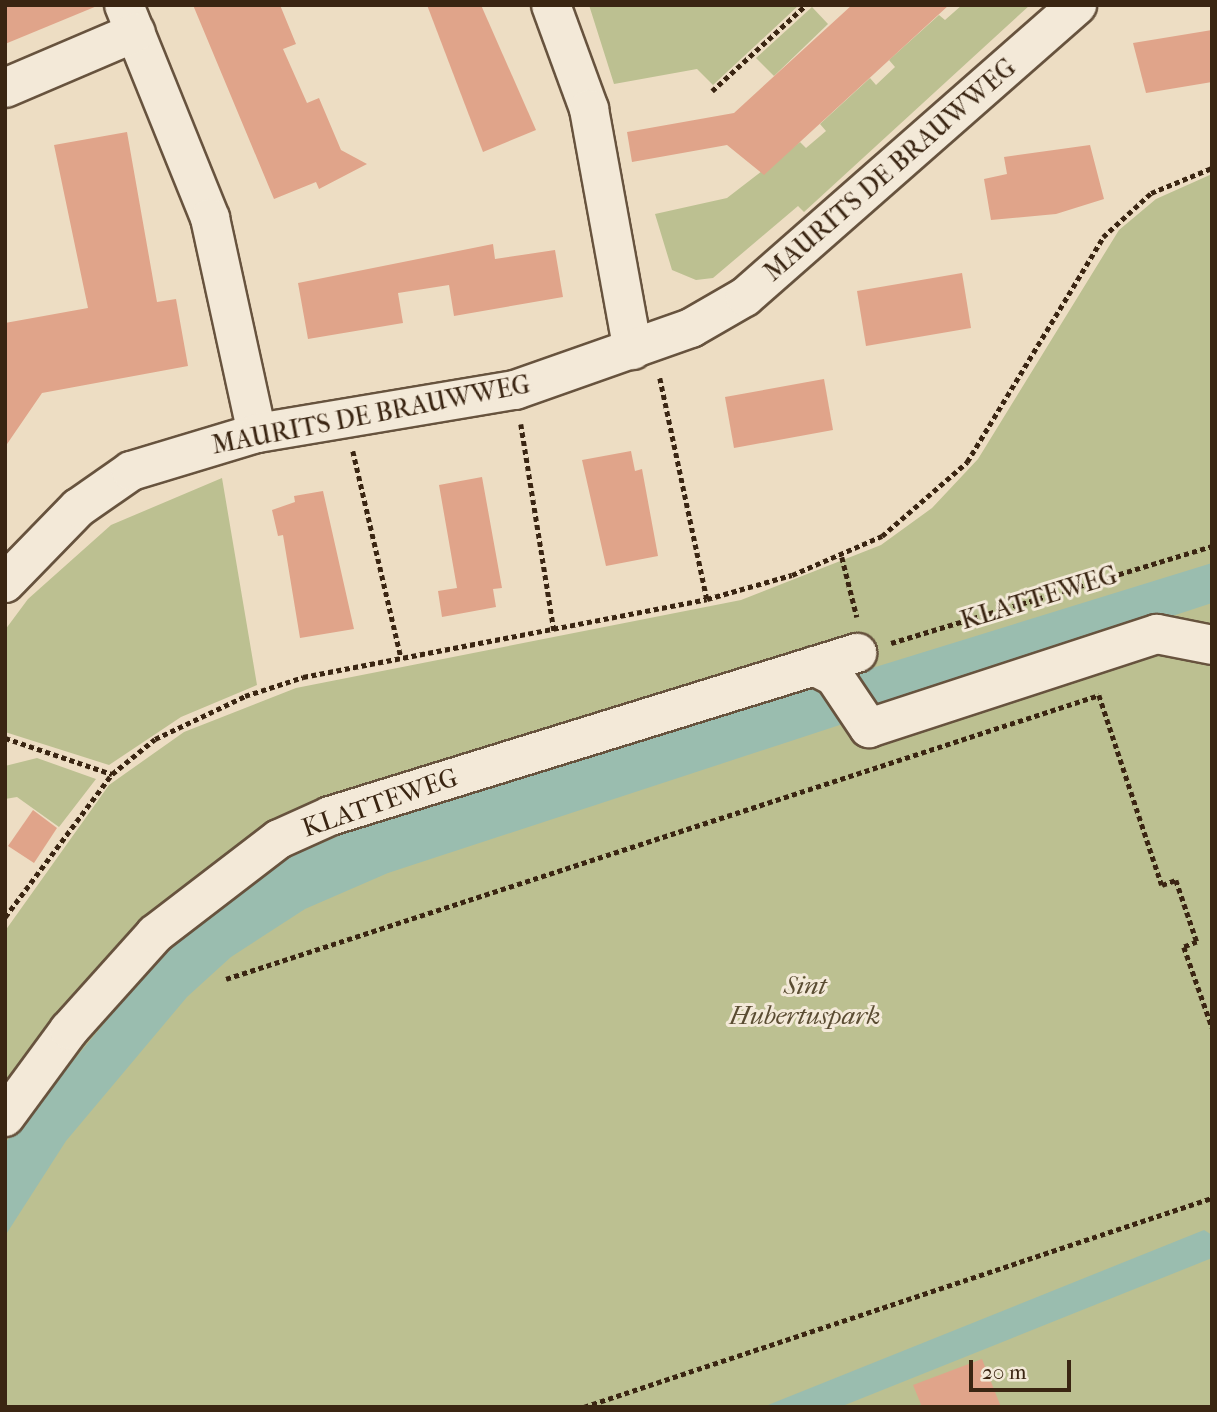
<!DOCTYPE html>
<style>
body{margin:0}
#map{position:relative;width:1217px;height:1412px;overflow:hidden;background:#edddc3;font-family:"IM FELL French Canon",serif}
div>[style]{position:absolute}
.green>*{inset:0;background:#bcc091}
.water>*{inset:0;background:#9abdaf}
.building>*{inset:0;background:#e0a48a}
.path>*{height:4.5px;margin-top:-2.25px;transform-origin:0;background:repeating-linear-gradient(90deg,#3a2512 0 5px,transparent 0 8.5px)}
.roads{filter:drop-shadow(2px 0 #67533e) drop-shadow(-2px 0 #67533e) drop-shadow(0 2px #67533e) drop-shadow(0 -2px #67533e)}
.minor>*{height:38px;margin:-19px;padding:0 19px;transform-origin:19px;border-radius:19px;background:#f3e9d8}
span{translate:-50% -50%;white-space:nowrap;text-align:center;line-height:1.15;-webkit-text-stroke:6px #f3e9d8;paint-order:stroke}
.street-label{font-size:26px;color:#3a2512}
.park-label{font-size:26px;color:#5a4c32;font-style:italic}
.frame{position:absolute;inset:0;border:7px solid #3a2512;pointer-events:none}
.scale{position:absolute;left:969px;top:1360px;width:102px;height:32px;box-sizing:border-box;border:4px solid #3a2512;border-top:0;padding-left:9px;font-size:21px;line-height:24px;white-space:nowrap;color:#3a2512;-webkit-text-stroke:5px #f3e9d8;paint-order:stroke}
</style>
<div id="map">
<div class="green">
<div style="clip-path:polygon(589px 5px,799px 5px,713px 85px,697px 69px,614px 84px)"></div>
<div style="clip-path:polygon(962px 5px,1030px 5px,804px 212px,798px 206px,713px 278px,696px 280px,672px 270px,655px 214px,727px 198px,800px 142px,806px 148px,826px 131px,820px 124px,870px 78px,876px 85px,895px 67px,889px 60px,939px 15px,945px 20px)"></div>
<div style="clip-path:polygon(812px 7px,828px 24px,774px 76px,756px 58px)"></div>
<div style="clip-path:polygon(1212px 174px,1212px 1407px,5px 1407px,5px 931px,109px 785px,184px 732px,296px 688px,741px 600px,881px 545px,932px 508px,978px 459px,1119px 230px,1156px 199px)"></div>
<div style="clip-path:polygon(222px 478px,257px 685px,181px 717px,109px 765px,5px 732px,5px 630px,28px 599px,111px 525px)"></div>
<div style="clip-path:polygon(37px 758px,96px 779px,59px 827px,17px 797px,5px 799px,5px 766px)"></div>
</div>
<div class="water">
<div style="clip-path:polygon(1212px 563px,1212px 603px,388px 873px,305px 909px,231px 957px,187px 997px,66px 1141px,5px 1236px,5px 1143px,169px 945px,281px 861px,358px 827px)"></div>
<div style="clip-path:polygon(1204px 1230px,1212px 1235px,1212px 1258px,995px 1345px,840px 1407px,763px 1407px)"></div>
</div>
<div class="building">
<div style="clip-path:polygon(5px 5px,97px 5px,97px 6px,5px 44px)"></div>
<div style="clip-path:polygon(193px 5px,280px 5px,296px 44px,283px 49px,307px 103px,319px 98px,341px 150px,367px 164px,319px 189px,316px 182px,274px 199px)"></div>
<div style="clip-path:polygon(427px 5px,481px 5px,536px 130px,483px 152px)"></div>
<div style="clip-path:polygon(852px 5px,949px 5px,764px 175px,727px 145px,632px 162px,627px 132px,734px 113px)"></div>
<div style="clip-path:polygon(1212px 30px,1212px 82px,1146px 93px,1133px 43px)"></div>
<div style="clip-path:polygon(127px 132px,157px 302px,176px 299px,188px 366px,42px 393px,5px 447px,5px 323px,88px 308px,54px 145px)"></div>
<div style="clip-path:polygon(1090px 145px,1104px 199px,1056px 214px,991px 220px,984px 179px,1007px 174px,1004px 157px)"></div>
<div style="clip-path:polygon(493px 244px,495px 259px,555px 250px,563px 297px,454px 316px,449px 285px,398px 293px,403px 323px,308px 339px,298px 283px)"></div>
<div style="clip-path:polygon(962px 273px,971px 328px,866px 346px,857px 291px)"></div>
<div style="clip-path:polygon(824px 379px,833px 430px,734px 448px,725px 397px)"></div>
<div style="clip-path:polygon(631px 451px,635px 471px,642px 469px,658px 556px,606px 566px,582px 460px)"></div>
<div style="clip-path:polygon(482px 477px,502px 588px,493px 589px,496px 607px,442px 617px,438px 591px,457px 588px,439px 485px)"></div>
<div style="clip-path:polygon(323px 491px,354px 629px,300px 638px,283px 535px,278px 536px,272px 510px,295px 502px,294px 496px)"></div>
<div style="clip-path:polygon(33px 810px,57px 828px,34px 863px,8px 846px)"></div>
<div style="clip-path:polygon(982px 1359px,1001px 1407px,922px 1407px,913px 1385px)"></div>
</div>
<div class="path">
<div style="left:712px;top:91px;width:127px;rotate:-42.5deg"></div>
<div style="left:660px;top:378px;width:226px;rotate:78deg"></div>
<div style="left:521px;top:424px;width:210px;rotate:80.9deg"></div>
<div style="left:353px;top:451px;width:212px;rotate:76.9deg"></div>
<div style="left:842px;top:557px;width:62px;rotate:76deg"></div>
<div style="left:891px;top:643px;width:335px;rotate:-16.8deg"></div>
<div style="left:5px;top:738px;width:113px;rotate:18.6deg"></div>
<div style="left:5px;top:917px;width:179px;rotate:-53.2deg"></div>
<div style="left:112px;top:774px;width:55px;rotate:-39.1deg"></div>
<div style="left:155px;top:739px;width:100px;rotate:-25.5deg"></div>
<div style="left:245px;top:696px;width:61px;rotate:-18.1deg"></div>
<div style="left:303px;top:677px;width:411px;rotate:-10.9deg"></div>
<div style="left:707px;top:599px;width:88px;rotate:-15.8deg"></div>
<div style="left:792px;top:575px;width:98px;rotate:-23.4deg"></div>
<div style="left:882px;top:536px;width:113px;rotate:-41deg"></div>
<div style="left:967px;top:462px;width:263px;rotate:-58.8deg"></div>
<div style="left:1103px;top:237px;width:65px;rotate:-42.5deg"></div>
<div style="left:1151px;top:193px;width:66px;rotate:-22.3deg"></div>
<div style="left:226px;top:979px;width:918px;rotate:-18.02deg"></div>
<div style="left:1099px;top:695px;width:200px;rotate:71.7deg"></div>
<div style="left:1162px;top:885px;width:15px;rotate:-20deg"></div>
<div style="left:1176px;top:880px;width:65px;rotate:71.3deg"></div>
<div style="left:1197px;top:942px;width:14px;rotate:159deg"></div>
<div style="left:1184px;top:947px;width:85px;rotate:70.7deg"></div>
<div style="left:584px;top:1407px;width:662px;rotate:-18.41deg"></div>
</div>
<div class="roads">
<div class="minor">
<div style="left:124px;top:5px;width:230px;rotate:68deg"></div>
<div style="left:210px;top:218px;width:220px;rotate:77.7deg"></div>
<div style="left:551px;top:5px;width:111px;rotate:69.9deg"></div>
<div style="left:589px;top:109px;width:245px;rotate:79.7deg"></div>
<div style="left:5px;top:88px;width:142px;rotate:-23.1deg"></div>
<div style="left:5px;top:583px;width:105px;rotate:-45.8deg"></div>
<div style="left:78px;top:508px;width:65px;rotate:-34.9deg"></div>
<div style="left:131px;top:471px;width:132px;rotate:-16.8deg"></div>
<div style="left:257px;top:433px;width:262px;rotate:-9.5deg"></div>
<div style="left:515px;top:390px;width:187px;rotate:-19.4deg"></div>
<div style="left:691px;top:328px;width:62px;rotate:-29.9deg"></div>
<div style="left:745px;top:297px;width:442px;rotate:-41.3deg"></div>
<div style="left:814px;top:666px;width:22px;rotate:27deg"></div>
<div style="left:834px;top:676px;width:63px;rotate:56.1deg"></div>
<div style="left:869px;top:728px;width:303px;rotate:-18.1deg"></div>
<div style="left:1157px;top:634px;width:56px;rotate:11.3deg"></div>
<div style="left:5px;top:1117px;width:108px;rotate:-53.7deg"></div>
<div style="left:69px;top:1030px;width:129px;rotate:-48.1deg"></div>
<div style="left:155px;top:934px;width:156px;rotate:-37.5deg"></div>
<div style="left:279px;top:839px;width:56px;rotate:-24.3deg"></div>
<div style="left:330px;top:816px;width:552px;rotate:-17.19deg"></div>
</div>
</div>
<div class="street-label">
<span style="left:890px;top:170px;rotate:-41deg">MAURITS DE BRAUWWEG</span>
<span style="left:371px;top:415px;rotate:-11deg">MAURITS DE BRAUWWEG</span>
<span style="left:1039px;top:598px;rotate:-17deg">KLATTEWEG</span>
<span style="left:380px;top:803px;rotate:-19deg">KLATTEWEG</span>
</div>
<div class="park-label">
<span style="left:805px;top:1001px">Sint<br>Hubertuspark</span>
</div>
<div class="frame"></div>
<div class="scale">20 m</div>
</div>
